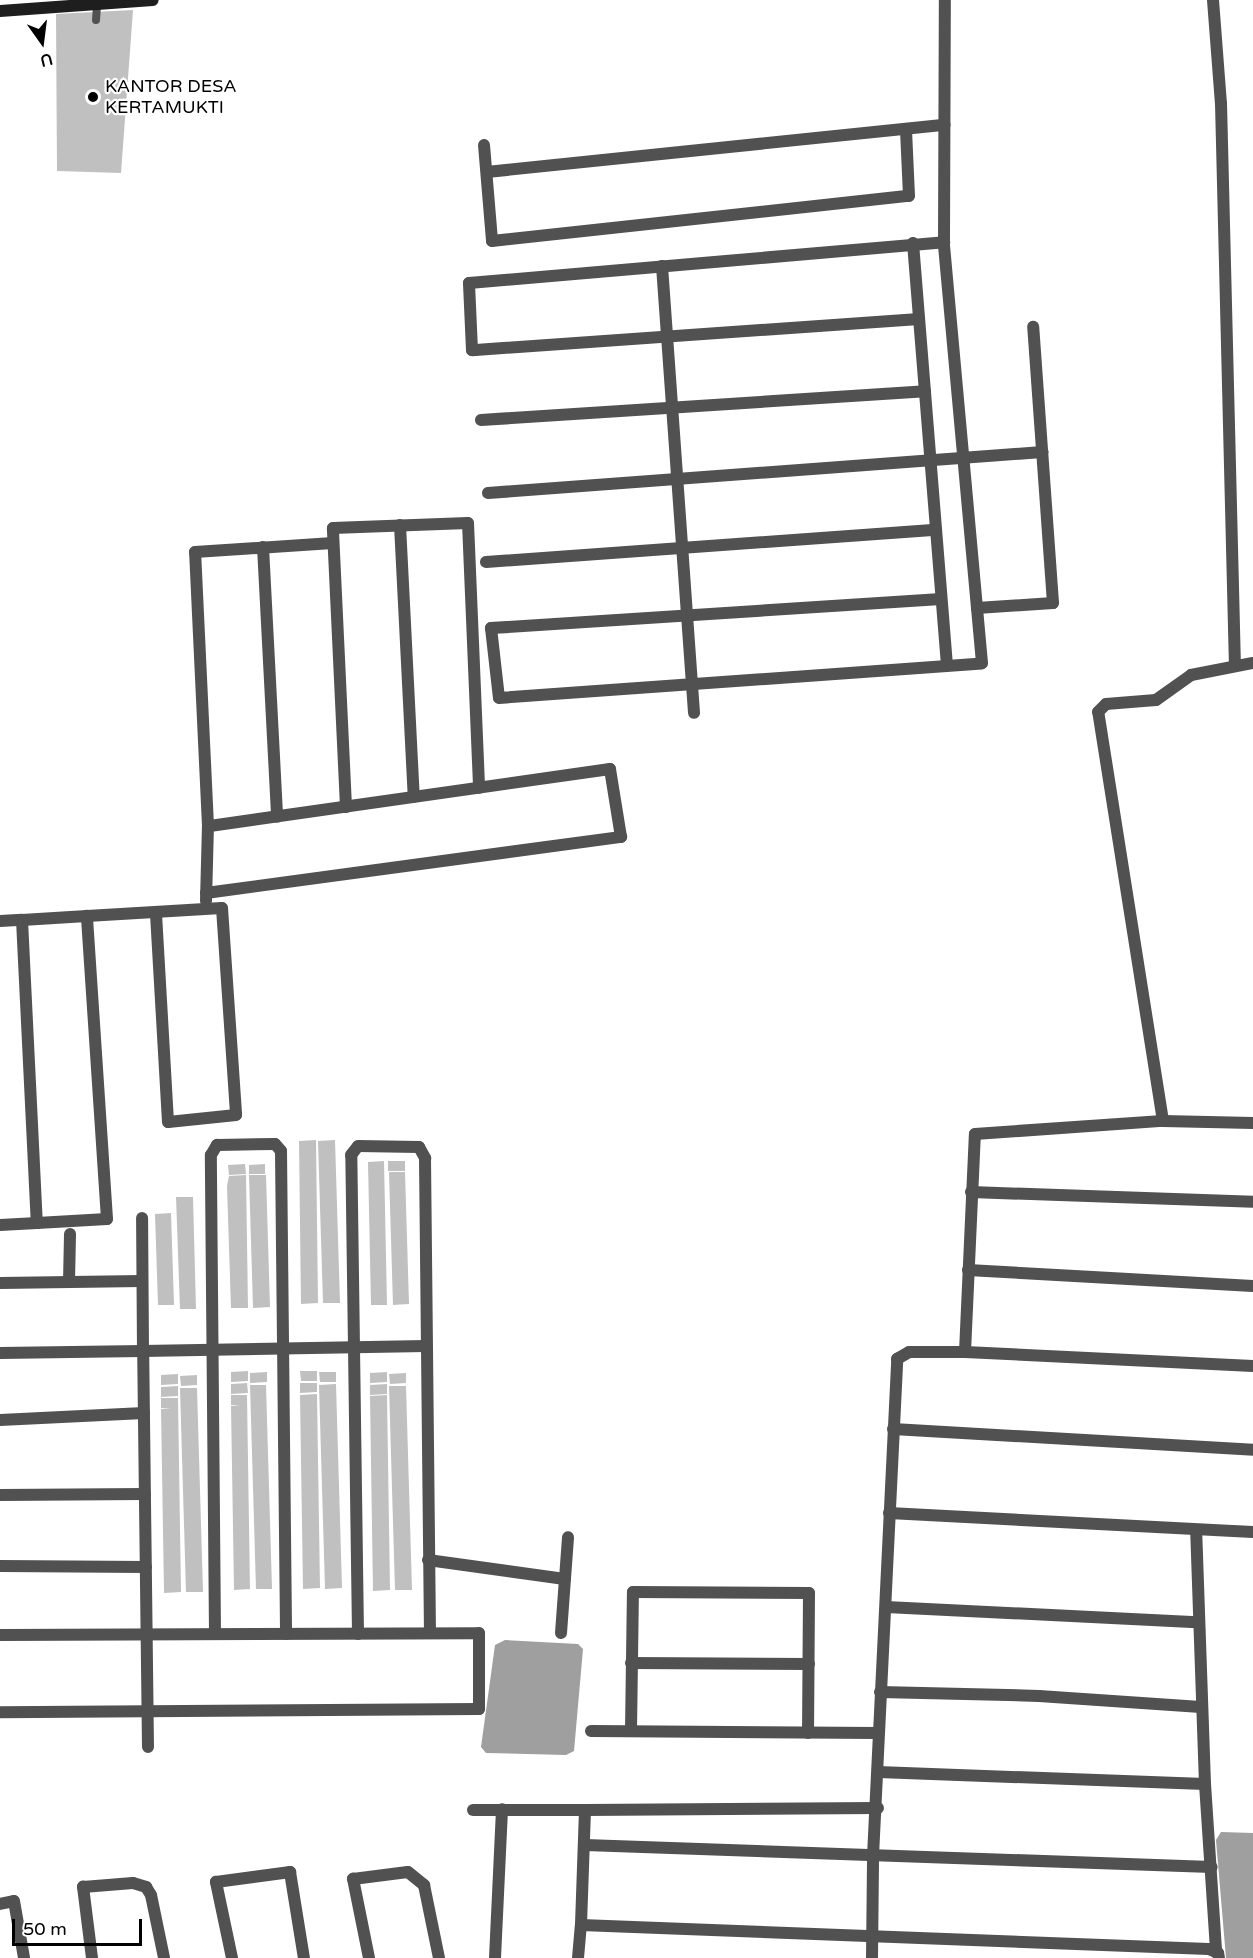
<!DOCTYPE html>
<style>
body{margin:0}
#map{position:relative;width:1253px;height:1958px;overflow:hidden;background:#fff;font-family:"Varela Round",sans-serif}
div>[style]{position:absolute}
.water>*{inset:0;background:#9f9f9f}
.building>*{inset:0;background:#c0c0c0}
.service>*{height:8px;margin:-4px;padding:0 4px;transform-origin:4px;border-radius:4px;background:#515151}
.minor>*{height:12px;margin:-6px;padding:0 6px;transform-origin:6px;border-radius:6px;background:#515151}
.secondary>*{height:12px;margin:-6px;padding:0 6px;transform-origin:6px;border-radius:6px;background:#1e1e1e}
.dots>*{width:16px;height:16px;translate:-50% -50%;box-sizing:border-box;border:3px solid #fff;border-radius:50%}
span{translate:-50% -50%;white-space:nowrap;text-align:center;line-height:1.15;-webkit-text-stroke:4.5px #fff;paint-order:stroke}
.poi-label{font-size:18px;color:#000}
.left{translate:0 -50%;text-align:left}
.north{position:absolute;left:12px;top:12px;width:60px;height:60px;-webkit-text-stroke:4px #fff;paint-order:stroke;rotate:166deg;font-size:16px;font-weight:700;line-height:24px;text-align:center;color:#000}
.north::after{content:'';display:block;margin:auto;width:21px;height:27px;background:#000;clip-path:polygon(50% 0,100% 100%,50% 72%,0 100%)}
.scale{position:absolute;left:12px;top:1919px;width:130px;height:27px;box-sizing:border-box;border:3px solid #000;border-top:0;padding-left:8px;font-size:18px;line-height:21px;white-space:nowrap;color:#000;-webkit-text-stroke:4px #fff;paint-order:stroke}
</style>
<div id="map">
<div class="water">
<div style="clip-path:polygon(505px 1640px,578px 1644px,583px 1649px,574px 1751px,566px 1755px,486px 1753px,481px 1747px,495px 1645px)"></div>
<div style="clip-path:polygon(1221px 1832px,1253px 1833px,1253px 1958px,1226px 1958px,1216px 1840px)"></div>
</div>
<div class="building">
<div style="clip-path:polygon(133px 10px,121px 173px,57px 171px,56px 14px)"></div>
<div style="clip-path:polygon(316px 1140px,318px 1303px,301px 1304px,299px 1141px)"></div>
<div style="clip-path:polygon(335px 1140px,340px 1303px,323px 1303px,318px 1141px)"></div>
<div style="clip-path:polygon(384px 1161px,387px 1305px,371px 1305px,368px 1162px)"></div>
<div style="clip-path:polygon(388px 1161px,405px 1161px,405px 1171px,388px 1171px)"></div>
<div style="clip-path:polygon(245px 1164px,246px 1174px,229px 1175px,228px 1165px)"></div>
<div style="clip-path:polygon(265px 1164px,265px 1174px,249px 1174px,249px 1165px)"></div>
<div style="clip-path:polygon(389px 1172px,405px 1172px,409px 1304px,393px 1305px)"></div>
<div style="clip-path:polygon(246px 1175px,248px 1308px,231px 1308px,227px 1186px,229px 1176px)"></div>
<div style="clip-path:polygon(249px 1175px,266px 1175px,270px 1307px,253px 1308px)"></div>
<div style="clip-path:polygon(176px 1197px,193px 1197px,196px 1309px,180px 1309px)"></div>
<div style="clip-path:polygon(171px 1213px,174px 1305px,158px 1305px,155px 1214px)"></div>
<div style="clip-path:polygon(248px 1371px,248px 1381px,231px 1382px,231px 1372px)"></div>
<div style="clip-path:polygon(300px 1371px,317px 1371px,317px 1381px,301px 1381px)"></div>
<div style="clip-path:polygon(267px 1372px,267px 1382px,250px 1383px,250px 1373px)"></div>
<div style="clip-path:polygon(319px 1372px,336px 1372px,336px 1382px,320px 1382px)"></div>
<div style="clip-path:polygon(387px 1372px,387px 1382px,370px 1383px,370px 1373px)"></div>
<div style="clip-path:polygon(406px 1373px,406px 1383px,390px 1384px,389px 1374px)"></div>
<div style="clip-path:polygon(178px 1374px,178px 1384px,161px 1385px,161px 1375px)"></div>
<div style="clip-path:polygon(197px 1375px,197px 1385px,181px 1386px,180px 1376px)"></div>
<div style="clip-path:polygon(247px 1383px,248px 1393px,231px 1394px,231px 1384px)"></div>
<div style="clip-path:polygon(300px 1383px,317px 1383px,317px 1392px,300px 1393px)"></div>
<div style="clip-path:polygon(336px 1384px,342px 1588px,325px 1589px,319px 1385px)"></div>
<div style="clip-path:polygon(387px 1384px,387px 1394px,370px 1395px,370px 1385px)"></div>
<div style="clip-path:polygon(250px 1385px,266px 1385px,272px 1589px,256px 1589px)"></div>
<div style="clip-path:polygon(178px 1386px,178px 1396px,161px 1397px,161px 1387px)"></div>
<div style="clip-path:polygon(389px 1386px,406px 1386px,412px 1590px,395px 1590px)"></div>
<div style="clip-path:polygon(180px 1388px,197px 1388px,203px 1592px,186px 1592px)"></div>
<div style="clip-path:polygon(317px 1394px,320px 1588px,303px 1589px,300px 1395px)"></div>
<div style="clip-path:polygon(231px 1395px,247px 1395px,250px 1589px,234px 1590px,231px 1406px,240px 1406px,231px 1405px)"></div>
<div style="clip-path:polygon(387px 1395px,390px 1590px,373px 1591px,370px 1396px)"></div>
<div style="clip-path:polygon(161px 1398px,178px 1398px,181px 1592px,164px 1593px,161px 1409px,171px 1409px,161px 1408px)"></div>
</div>
<div class="service">
<div style="left:96px;top:20px;width:15px;rotate:-86deg"></div>
</div>
<div class="minor">
<div style="left:1213px;top:0;width:103px;rotate:85.6deg"></div>
<div style="left:1221px;top:103px;width:563px;rotate:88.58deg"></div>
<div style="left:484px;top:145px;width:96px;rotate:85.2deg"></div>
<div style="left:492px;top:241px;width:419px;rotate:-6.2deg"></div>
<div style="left:909px;top:196px;width:67px;rotate:-92.6deg"></div>
<div style="left:487px;top:172px;width:460px;rotate:-5.9deg"></div>
<div style="left:913px;top:243px;width:424px;rotate:85.4deg"></div>
<div style="left:662px;top:266px;width:448px;rotate:85.9deg"></div>
<div style="left:919px;top:319px;width:448px;rotate:176deg"></div>
<div style="left:472px;top:350px;width:67px;rotate:-92.6deg"></div>
<div style="left:469px;top:283px;width:477px;rotate:-4.9deg"></div>
<div style="left:481px;top:420px;width:445px;rotate:-3.7deg"></div>
<div style="left:488px;top:493px;width:556px;rotate:-4.23deg"></div>
<div style="left:400px;top:525px;width:272px;rotate:87.1deg"></div>
<div style="left:263px;top:547px;width:270px;rotate:87deg"></div>
<div style="left:486px;top:562px;width:451px;rotate:-4.1deg"></div>
<div style="left:941px;top:599px;width:451px;rotate:176.3deg"></div>
<div style="left:491px;top:628px;width:70px;rotate:83.5deg"></div>
<div style="left:499px;top:698px;width:484px;rotate:-4.1deg"></div>
<div style="left:982px;top:663px;width:423px;rotate:-95.2deg"></div>
<div style="left:944px;top:242px;width:242px;rotate:-89.8deg"></div>
<div style="left:977px;top:608px;width:76px;rotate:-3.8deg"></div>
<div style="left:1053px;top:603px;width:277px;rotate:-94.1deg"></div>
<div style="left:346px;top:807px;width:279px;rotate:-92.7deg"></div>
<div style="left:333px;top:528px;width:135px;rotate:-2.1deg"></div>
<div style="left:468px;top:523px;width:265px;rotate:87.6deg"></div>
<div style="left:206px;top:893px;width:419px;rotate:-7.7deg"></div>
<div style="left:621px;top:837px;width:69px;rotate:-99.2deg"></div>
<div style="left:610px;top:769px;width:406px;rotate:171.9deg"></div>
<div style="left:206px;top:901px;width:75px;rotate:-88.5deg"></div>
<div style="left:208px;top:826px;width:274px;rotate:-92.7deg"></div>
<div style="left:195px;top:552px;width:138px;rotate:-3.7deg"></div>
<div style="left:22px;top:920px;width:65px;rotate:-3.5deg"></div>
<div style="left:87px;top:916px;width:135px;rotate:-3.4deg"></div>
<div style="left:222px;top:908px;width:207px;rotate:86.1deg"></div>
<div style="left:236px;top:1115px;width:68px;rotate:174.1deg"></div>
<div style="left:168px;top:1122px;width:210px;rotate:-93.3deg"></div>
<div style="left:0;top:921px;width:22px;rotate:-3deg"></div>
<div style="left:22px;top:920px;width:303px;rotate:87.2deg"></div>
<div style="left:37px;top:1223px;width:37px;rotate:177deg"></div>
<div style="left:1163px;top:1121px;width:414px;rotate:-99deg"></div>
<div style="left:1098px;top:712px;width:11px;rotate:-45deg"></div>
<div style="left:1106px;top:704px;width:50px;rotate:-4.6deg"></div>
<div style="left:1156px;top:700px;width:43px;rotate:-35.5deg"></div>
<div style="left:1191px;top:675px;width:63px;rotate:-11deg"></div>
<div style="left:971px;top:1192px;width:282px;rotate:2deg"></div>
<div style="left:37px;top:1223px;width:70px;rotate:-3.3deg"></div>
<div style="left:107px;top:1219px;width:304px;rotate:-93.8deg"></div>
<div style="left:968px;top:1270px;width:285px;rotate:3.2deg"></div>
<div style="left:69px;top:1282px;width:48px;rotate:-88.8deg"></div>
<div style="left:0;top:1283px;width:142px;rotate:-0.8deg"></div>
<div style="left:965px;top:1352px;width:218px;rotate:-87.4deg"></div>
<div style="left:975px;top:1134px;width:188px;rotate:-4deg"></div>
<div style="left:1163px;top:1121px;width:90px;rotate:1.3deg"></div>
<div style="left:0;top:1353px;width:143px;rotate:-0.8deg"></div>
<div style="left:143px;top:1351px;width:133px;rotate:-90.4deg"></div>
<div style="left:0;top:1420px;width:144px;rotate:-2.8deg"></div>
<div style="left:893px;top:1429px;width:361px;rotate:3.3deg"></div>
<div style="left:0;top:1495px;width:145px;rotate:-0.4deg"></div>
<div style="left:889px;top:1513px;width:364px;rotate:3deg"></div>
<div style="left:428px;top:1560px;width:138px;rotate:7.9deg"></div>
<div style="left:0;top:1566px;width:146px;rotate:0.4deg"></div>
<div style="left:886px;top:1607px;width:311px;rotate:2.8deg"></div>
<div style="left:561px;top:1633px;width:96px;rotate:-85.8deg"></div>
<div style="left:215px;top:1634px;width:479px;rotate:-90.5deg"></div>
<div style="left:211px;top:1155px;width:12px;rotate:-59deg"></div>
<div style="left:217px;top:1145px;width:58px;rotate:-1deg"></div>
<div style="left:275px;top:1144px;width:9px;rotate:49deg"></div>
<div style="left:281px;top:1151px;width:483px;rotate:89.4deg"></div>
<div style="left:358px;top:1634px;width:479px;rotate:-90.8deg"></div>
<div style="left:351px;top:1155px;width:11px;rotate:-52deg"></div>
<div style="left:358px;top:1146px;width:61px;rotate:0.9deg"></div>
<div style="left:419px;top:1147px;width:13px;rotate:61deg"></div>
<div style="left:425px;top:1158px;width:475px;rotate:89.4deg"></div>
<div style="left:0;top:1635px;width:479px;rotate:-0.2deg"></div>
<div style="left:479px;top:1633px;width:76px;rotate:90deg"></div>
<div style="left:479px;top:1709px;width:479px;rotate:179.6deg"></div>
<div style="left:631px;top:1663px;width:178px;rotate:0.3deg"></div>
<div style="left:880px;top:1692px;width:159px;rotate:1.4deg"></div>
<div style="left:1039px;top:1696px;width:162px;rotate:3.9deg"></div>
<div style="left:591px;top:1731px;width:287px;rotate:0.4deg"></div>
<div style="left:631px;top:1731px;width:139px;rotate:-89.2deg"></div>
<div style="left:633px;top:1592px;width:176px;rotate:0.3deg"></div>
<div style="left:809px;top:1593px;width:140px;rotate:90.4deg"></div>
<div style="left:148px;top:1747px;width:396px;rotate:-90.7deg"></div>
<div style="left:143px;top:1351px;width:283px;rotate:-1deg"></div>
<div style="left:878px;top:1772px;width:327px;rotate:2.1deg"></div>
<div style="left:1205px;top:1784px;width:253px;rotate:-92deg"></div>
<div style="left:1205px;top:1784px;width:167px;rotate:86.2deg"></div>
<div style="left:473px;top:1810px;width:112px"></div>
<div style="left:585px;top:1810px;width:115px;rotate:92deg"></div>
<div style="left:585px;top:1810px;width:293px;rotate:-0.4deg"></div>
<div style="left:585px;top:1845px;width:627px;rotate:2.01deg"></div>
<div style="left:0;top:1904px;width:14px;rotate:-12deg"></div>
<div style="left:14px;top:1901px;width:58px;rotate:80deg"></div>
<div style="left:92px;top:1958px;width:72px;rotate:-97.2deg"></div>
<div style="left:83px;top:1887px;width:50px;rotate:-4.6deg"></div>
<div style="left:133px;top:1883px;width:14px;rotate:17deg"></div>
<div style="left:146px;top:1887px;width:9px;rotate:58deg"></div>
<div style="left:151px;top:1895px;width:64px;rotate:78.3deg"></div>
<div style="left:232px;top:1958px;width:78px;rotate:-101.9deg"></div>
<div style="left:216px;top:1882px;width:75px;rotate:-7.7deg"></div>
<div style="left:290px;top:1872px;width:87px;rotate:80.8deg"></div>
<div style="left:369px;top:1958px;width:81px;rotate:-101.4deg"></div>
<div style="left:353px;top:1879px;width:55px;rotate:-7.3deg"></div>
<div style="left:408px;top:1872px;width:21px;rotate:39deg"></div>
<div style="left:424px;top:1885px;width:75px;rotate:78.4deg"></div>
<div style="left:495px;top:1958px;width:149px;rotate:-87.3deg"></div>
<div style="left:578px;top:1958px;width:33px;rotate:-85deg"></div>
<div style="left:581px;top:1925px;width:628px;rotate:2.19deg"></div>
<div style="left:1209px;top:1949px;width:10px;rotate:24deg"></div>
<div style="left:1218px;top:1953px;width:5px;rotate:79deg"></div>
<div style="left:872px;top:1958px;width:102px;rotate:-89.4deg"></div>
<div style="left:873px;top:1856px;width:498px;rotate:-87.2deg"></div>
<div style="left:897px;top:1359px;width:14px;rotate:-30deg"></div>
<div style="left:909px;top:1352px;width:56px"></div>
<div style="left:965px;top:1352px;width:288px;rotate:2.8deg"></div>
</div>
<div class="secondary">
<div style="left:0;top:11px;width:153px;rotate:-4.1deg"></div>
</div>
<div class="dots">
<div style="left:93px;top:97px;background:#000"></div>
</div>
<div class="poi-label">
<span class="left" style="left:105px;top:97px">KANTOR DESA<br>KERTAMUKTI</span>
</div>
<div class="north">U</div>
<div class="scale">50 m</div>
</div>
